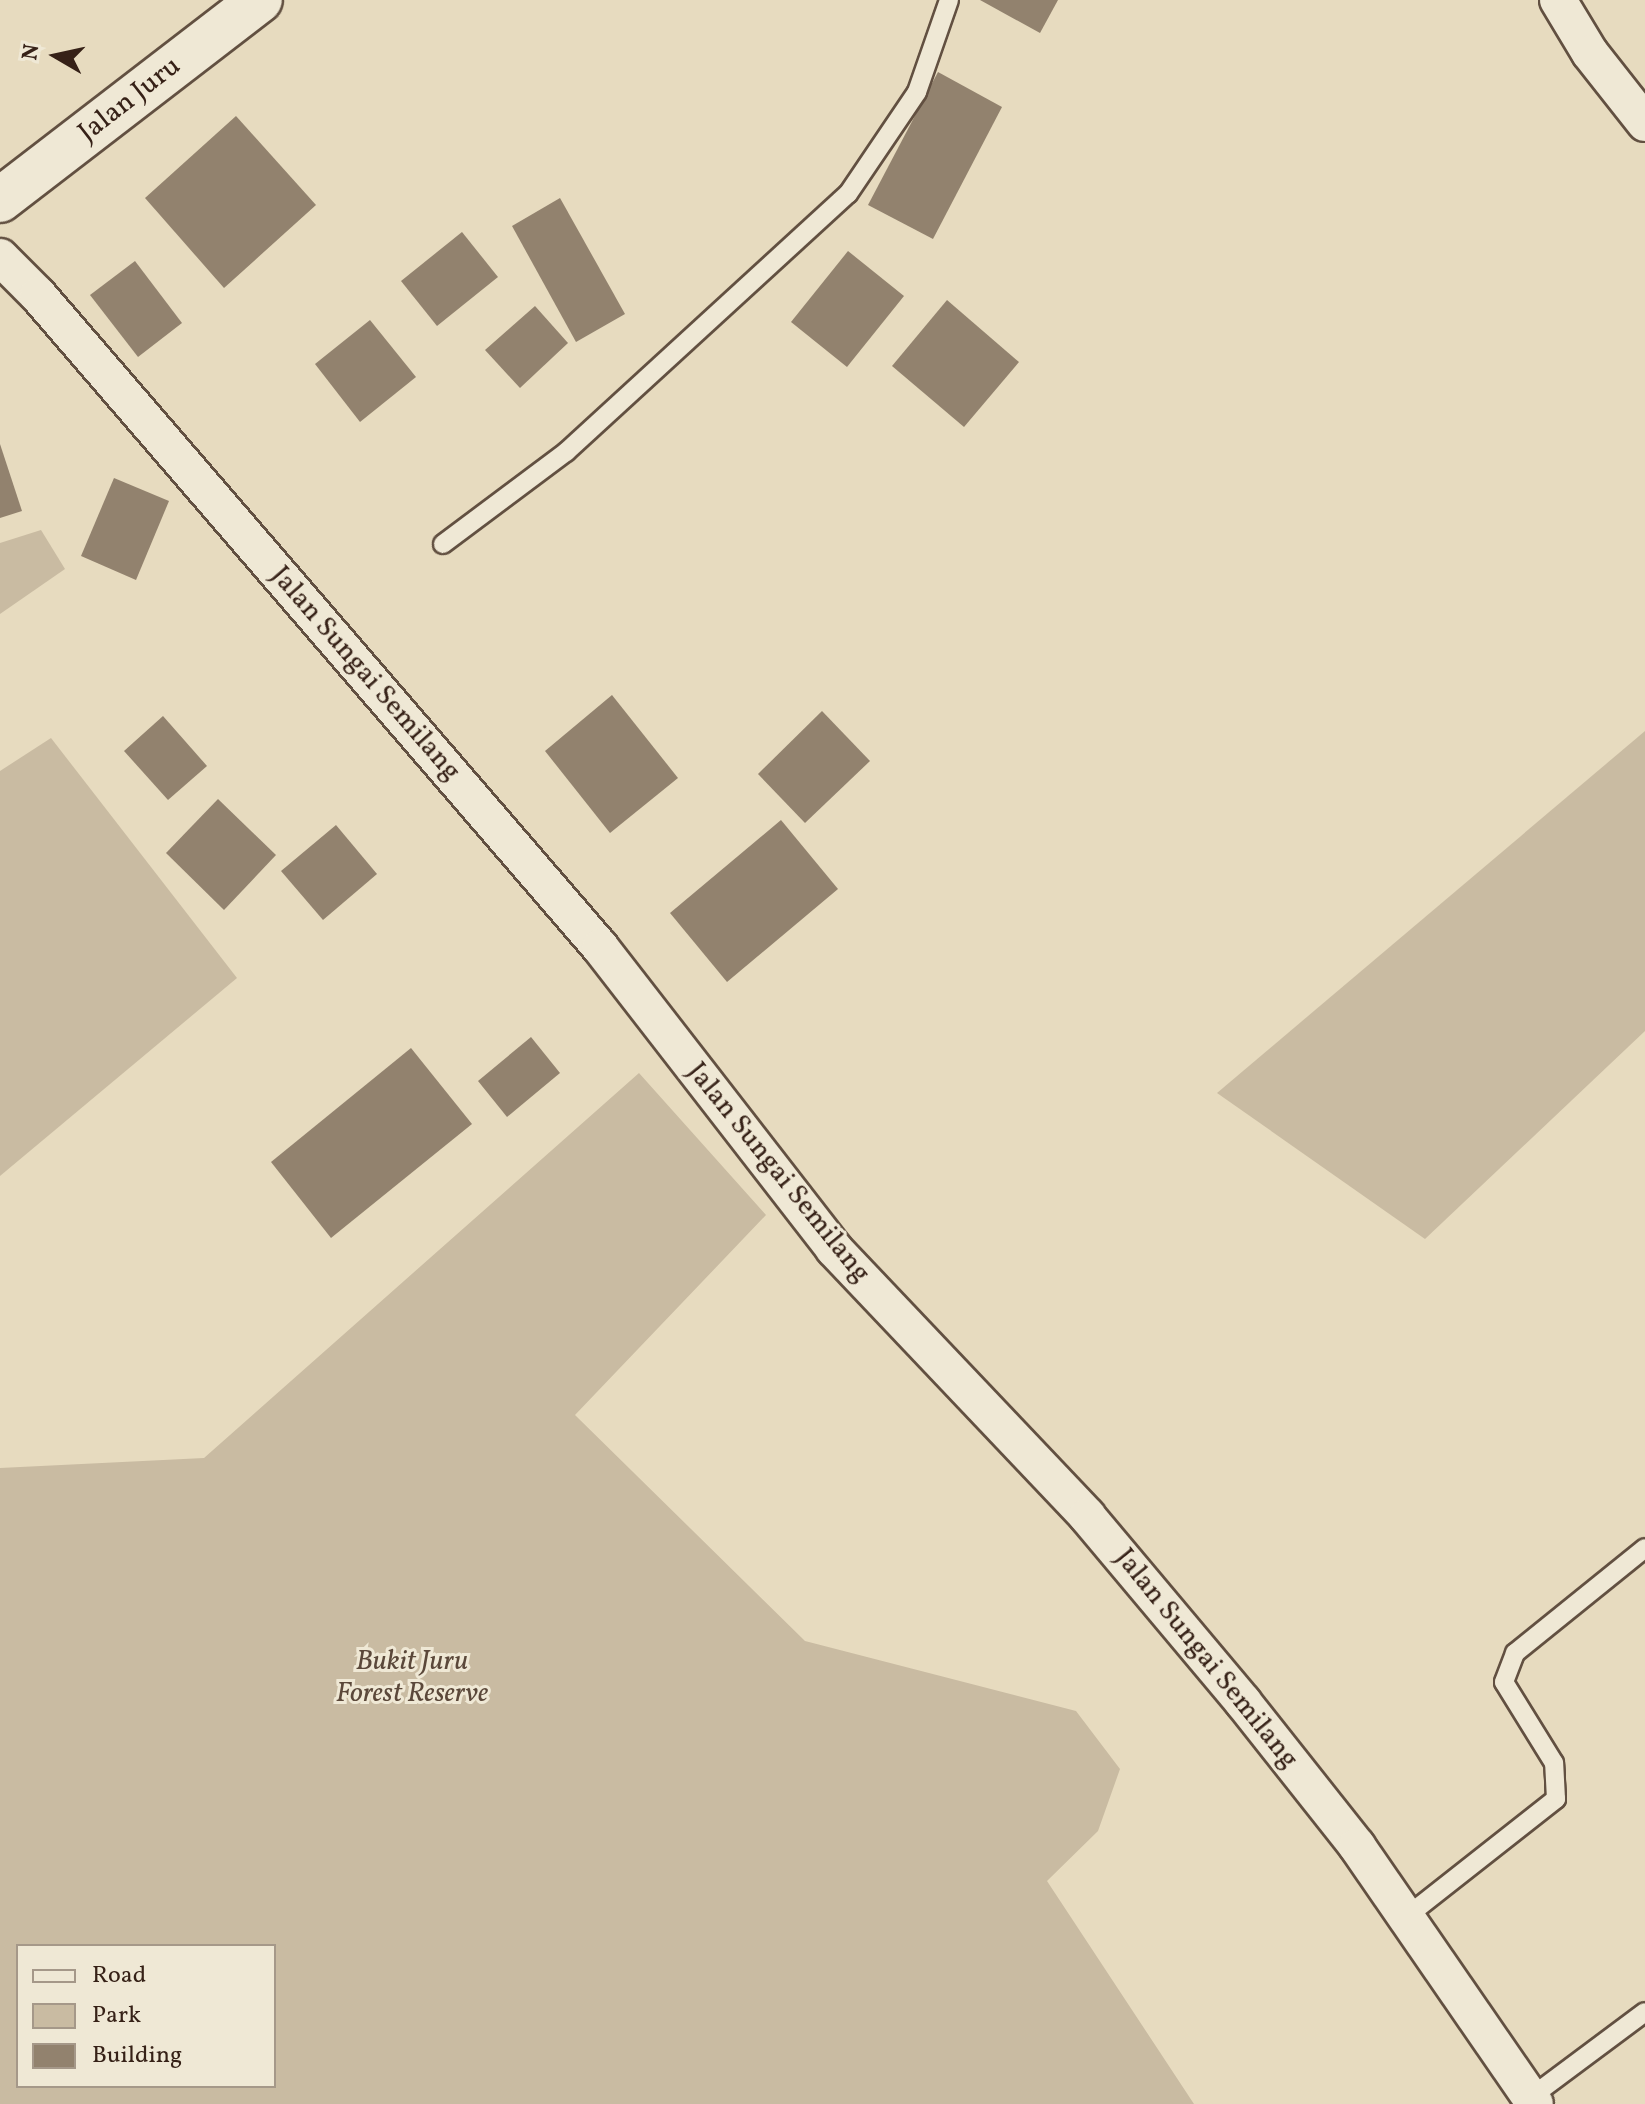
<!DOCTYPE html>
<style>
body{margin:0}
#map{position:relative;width:1645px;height:2104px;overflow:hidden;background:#e7dbbf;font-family:Vollkorn,serif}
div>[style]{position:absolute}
.green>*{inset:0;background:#c9bba2}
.building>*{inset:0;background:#92826e}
.roads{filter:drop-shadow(2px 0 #625041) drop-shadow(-2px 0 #625041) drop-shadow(0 2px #625041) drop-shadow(0 -2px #625041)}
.service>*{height:18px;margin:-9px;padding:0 9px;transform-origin:9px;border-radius:9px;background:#efe8d5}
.minor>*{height:36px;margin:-18px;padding:0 18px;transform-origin:18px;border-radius:18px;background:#efe8d5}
.tertiary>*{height:44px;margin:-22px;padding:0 22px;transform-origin:22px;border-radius:22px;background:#efe8d5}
span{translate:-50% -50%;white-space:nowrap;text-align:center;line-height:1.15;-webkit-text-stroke:6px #efe8d5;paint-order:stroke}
.street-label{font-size:28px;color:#362117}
.park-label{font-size:28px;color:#5b483a;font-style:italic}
.legend{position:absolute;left:16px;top:1944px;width:260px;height:144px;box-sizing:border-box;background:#efe8d5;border:2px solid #a59889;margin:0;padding:10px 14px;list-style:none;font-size:24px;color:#362117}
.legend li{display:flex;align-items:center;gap:16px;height:40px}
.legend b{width:40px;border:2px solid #a59889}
.north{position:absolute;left:16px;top:16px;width:80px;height:80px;-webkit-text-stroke:6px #efe8d5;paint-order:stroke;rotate:279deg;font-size:22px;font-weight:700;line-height:32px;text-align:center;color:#362117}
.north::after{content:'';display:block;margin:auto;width:28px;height:36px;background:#362117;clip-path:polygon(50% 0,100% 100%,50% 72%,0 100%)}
</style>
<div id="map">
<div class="green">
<div style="clip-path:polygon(41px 530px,65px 569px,0 614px,0 543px)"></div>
<div style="clip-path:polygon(1645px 731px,1645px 1031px,1425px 1239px,1217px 1093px)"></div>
<div style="clip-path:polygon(51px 738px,237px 978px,0 1176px,0 771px)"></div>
<div style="clip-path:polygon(evenodd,639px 1073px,766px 1215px,575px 1415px,805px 1641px,1076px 1711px,1120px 1769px,1098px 1831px,1047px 1881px,1194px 2104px,0 2104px,0 1468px,204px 1458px,639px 1073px,18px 1946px,274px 1946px,274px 2086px,18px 2086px,18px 1946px)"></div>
</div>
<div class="building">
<div style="clip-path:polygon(980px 0,1058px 0,1040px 33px)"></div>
<div style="clip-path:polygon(938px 72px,1002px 107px,933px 239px,868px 205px)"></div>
<div style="clip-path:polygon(236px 116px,316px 205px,224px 288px,145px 198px)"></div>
<div style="clip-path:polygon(560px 198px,625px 314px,576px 342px,512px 226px)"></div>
<div style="clip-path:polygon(462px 232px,498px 277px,437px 326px,401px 281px)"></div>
<div style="clip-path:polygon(848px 251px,904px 296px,847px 367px,791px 322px)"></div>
<div style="clip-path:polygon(135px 261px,182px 323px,138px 357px,90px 295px)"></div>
<div style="clip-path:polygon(947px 300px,1019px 362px,964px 427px,892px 366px)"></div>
<div style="clip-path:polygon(535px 306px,568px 343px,520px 388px,485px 350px)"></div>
<div style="clip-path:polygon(370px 320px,416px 377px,360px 422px,315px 364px)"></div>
<div style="clip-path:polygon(0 444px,22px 511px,0 518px)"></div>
<div style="clip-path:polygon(114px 478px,169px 501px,136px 580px,81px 556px)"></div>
<div style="clip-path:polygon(612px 695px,678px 778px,610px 833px,545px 751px)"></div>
<div style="clip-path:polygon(822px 711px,870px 761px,805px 823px,758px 774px)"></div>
<div style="clip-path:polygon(163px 716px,207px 766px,168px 800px,124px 751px)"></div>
<div style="clip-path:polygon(218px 799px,276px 855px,224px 910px,166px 853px)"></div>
<div style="clip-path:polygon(781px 820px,838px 889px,727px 982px,670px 913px)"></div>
<div style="clip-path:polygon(336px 825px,377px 874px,323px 920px,281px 871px)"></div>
<div style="clip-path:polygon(531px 1037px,560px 1073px,507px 1117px,478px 1081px)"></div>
<div style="clip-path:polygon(411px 1048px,472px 1124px,331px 1238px,271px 1162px)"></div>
</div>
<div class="roads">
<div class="service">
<div style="left:443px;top:544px;width:154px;rotate:-36.8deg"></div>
<div style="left:566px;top:452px;width:382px;rotate:-42.5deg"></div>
<div style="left:848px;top:194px;width:123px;rotate:-55.9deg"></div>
<div style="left:917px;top:92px;width:97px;rotate:-70.8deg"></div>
<div style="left:1406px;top:1917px;width:191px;rotate:-38.2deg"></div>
<div style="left:1556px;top:1799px;width:36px;rotate:-93deg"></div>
<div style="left:1554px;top:1763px;width:95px;rotate:-121.7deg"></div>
<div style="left:1504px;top:1682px;width:31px;rotate:-69deg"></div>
<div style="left:1515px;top:1653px;width:167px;rotate:-38.9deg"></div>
<div style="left:1531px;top:2097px;width:142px;rotate:-36.7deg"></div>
</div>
<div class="minor">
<div style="left:1558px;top:0;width:62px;rotate:58.9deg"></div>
<div style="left:1590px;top:53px;width:89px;rotate:51.8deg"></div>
<div style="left:0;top:257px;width:54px;rotate:45deg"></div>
<div style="left:38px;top:295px;width:861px;rotate:49.24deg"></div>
<div style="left:600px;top:947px;width:382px;rotate:52.2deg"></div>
<div style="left:834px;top:1249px;width:368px;rotate:46.5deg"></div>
<div style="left:1087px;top:1516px;width:243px;rotate:50deg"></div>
<div style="left:1243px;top:1702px;width:184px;rotate:51.6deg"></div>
<div style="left:1357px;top:1846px;width:313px;rotate:55.4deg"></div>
</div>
<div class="tertiary">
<div style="left:0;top:200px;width:328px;rotate:-37.6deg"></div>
</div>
</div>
<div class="street-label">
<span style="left:130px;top:100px;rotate:-38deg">Jalan Juru</span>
<span style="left:365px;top:674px;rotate:49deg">Jalan Sungai Semilang</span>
<span style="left:778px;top:1173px;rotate:51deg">Jalan Sungai Semilang</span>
<span style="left:1206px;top:1659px;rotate:51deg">Jalan Sungai Semilang</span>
</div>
<div class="park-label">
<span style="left:412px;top:1678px">Bukit Juru<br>Forest Reserve</span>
</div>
<ul class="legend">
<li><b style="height:10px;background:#efe8d5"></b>Road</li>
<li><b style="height:22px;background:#c9bba2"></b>Park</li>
<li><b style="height:22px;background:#92826e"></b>Building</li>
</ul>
<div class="north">N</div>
</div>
